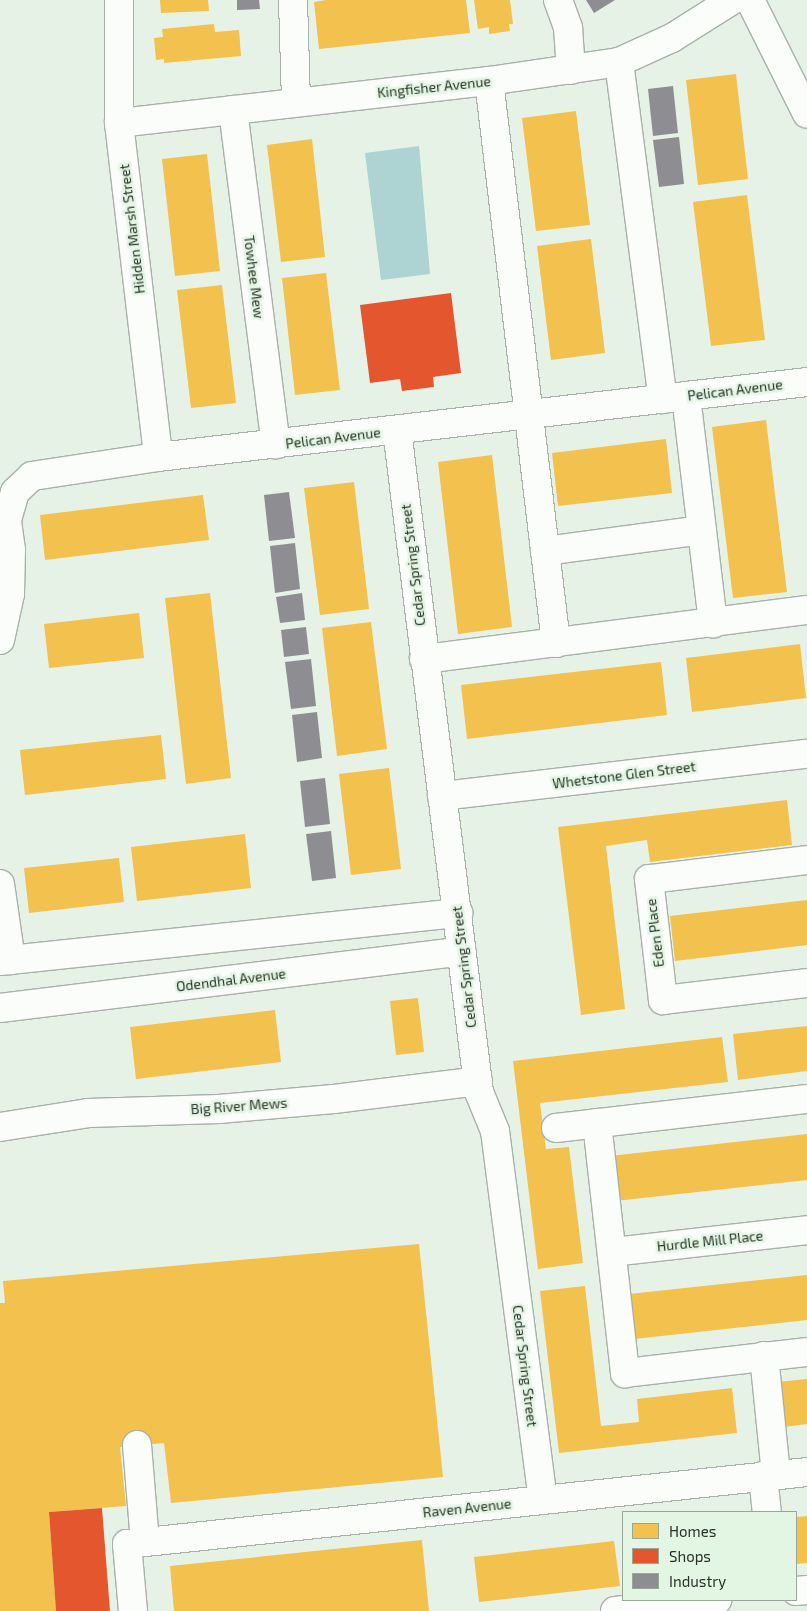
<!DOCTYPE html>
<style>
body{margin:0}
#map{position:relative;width:807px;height:1611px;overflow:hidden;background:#e7f2e7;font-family:"Exo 2",sans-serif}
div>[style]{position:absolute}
.water>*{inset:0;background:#add3d2}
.homes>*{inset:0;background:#f2c14e}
.shops>*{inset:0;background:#e4572e}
.industry>*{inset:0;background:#8d8d92}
.roads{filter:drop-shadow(1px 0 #a8b1a8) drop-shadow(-1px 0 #a8b1a8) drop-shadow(0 1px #a8b1a8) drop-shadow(0 -1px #a8b1a8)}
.minor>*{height:28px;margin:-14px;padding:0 14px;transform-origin:14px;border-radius:14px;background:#fbfdfb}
span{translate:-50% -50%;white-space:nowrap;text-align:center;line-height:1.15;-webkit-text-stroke:5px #e3f6e3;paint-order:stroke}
.street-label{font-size:14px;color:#293029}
.legend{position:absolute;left:622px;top:1511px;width:175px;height:90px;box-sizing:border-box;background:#e3f6e3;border:1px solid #99a799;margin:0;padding:6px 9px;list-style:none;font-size:15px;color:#293029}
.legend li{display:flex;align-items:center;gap:10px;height:25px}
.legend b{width:25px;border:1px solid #99a799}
</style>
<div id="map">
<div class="water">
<div style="clip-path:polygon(419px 146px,430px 274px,381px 280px,365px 153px)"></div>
</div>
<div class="homes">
<div style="clip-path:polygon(160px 0,208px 0,209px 11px,161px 13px)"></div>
<div style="clip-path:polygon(326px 0,466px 0,470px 33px,319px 49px,314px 2px)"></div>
<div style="clip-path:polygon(474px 0,510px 0,513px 24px,509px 24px,510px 31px,489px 34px,489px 27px,478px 29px)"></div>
<div style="clip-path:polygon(214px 24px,215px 32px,239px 30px,241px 56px,164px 63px,164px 59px,156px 60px,154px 38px,163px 37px,162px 29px)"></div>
<div style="clip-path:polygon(736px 74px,748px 179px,698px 185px,686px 80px)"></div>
<div style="clip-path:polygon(576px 111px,590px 225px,536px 231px,522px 118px)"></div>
<div style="clip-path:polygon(312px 139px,325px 257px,281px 262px,267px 145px)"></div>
<div style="clip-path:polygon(207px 154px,220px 271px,175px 276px,162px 159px)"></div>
<div style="clip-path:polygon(747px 195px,765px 340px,711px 346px,693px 202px)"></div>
<div style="clip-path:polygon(591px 239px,605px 353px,551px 360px,537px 246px)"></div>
<div style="clip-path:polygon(326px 273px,340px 390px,295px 395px,282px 278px)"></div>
<div style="clip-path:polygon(222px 285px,236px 403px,191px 408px,177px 290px)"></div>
<div style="clip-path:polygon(766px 420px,787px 592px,733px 598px,712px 427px)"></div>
<div style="clip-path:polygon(666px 439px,672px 493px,558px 506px,552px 453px)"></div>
<div style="clip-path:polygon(492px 455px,512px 627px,458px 634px,438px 462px)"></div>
<div style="clip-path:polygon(354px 482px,369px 609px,320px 615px,304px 488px)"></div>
<div style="clip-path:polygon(203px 495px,209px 540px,45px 560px,40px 515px)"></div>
<div style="clip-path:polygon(210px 593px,231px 778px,186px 784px,165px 598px)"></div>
<div style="clip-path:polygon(139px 613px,144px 658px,49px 668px,44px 624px)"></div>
<div style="clip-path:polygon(371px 622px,387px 749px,337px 756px,322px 628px)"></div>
<div style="clip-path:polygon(800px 644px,806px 698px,692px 712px,686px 658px)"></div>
<div style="clip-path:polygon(661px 662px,667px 715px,467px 739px,461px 685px)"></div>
<div style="clip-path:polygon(161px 735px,166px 779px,25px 795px,20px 750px)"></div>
<div style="clip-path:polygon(389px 768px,401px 869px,351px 875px,339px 774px)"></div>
<div style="clip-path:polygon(787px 800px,792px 845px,650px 862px,647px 840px,606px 846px,625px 1009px,581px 1015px,558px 827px)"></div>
<div style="clip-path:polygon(245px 834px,251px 888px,137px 901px,131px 847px)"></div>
<div style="clip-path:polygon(119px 858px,124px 902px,29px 913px,24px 868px)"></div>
<div style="clip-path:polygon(807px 900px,807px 945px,675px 961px,670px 916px)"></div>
<div style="clip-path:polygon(418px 998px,424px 1052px,396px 1055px,390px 1001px)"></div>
<div style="clip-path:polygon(275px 1010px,281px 1062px,136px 1079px,130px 1027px)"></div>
<div style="clip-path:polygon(807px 1026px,807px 1071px,738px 1080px,733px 1034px)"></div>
<div style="clip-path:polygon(722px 1037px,728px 1082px,540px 1103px,546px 1149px,569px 1147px,583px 1263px,538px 1269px,513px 1061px)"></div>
<div style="clip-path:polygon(807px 1134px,807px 1180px,615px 1201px,610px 1156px)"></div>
<div style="clip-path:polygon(419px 1244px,443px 1477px,171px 1503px,164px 1443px,120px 1447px,126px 1506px,49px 1512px,56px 1611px,0 1611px,0 1303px,5px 1303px,3px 1281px)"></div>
<div style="clip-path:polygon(807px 1275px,807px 1320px,634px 1339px,629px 1294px)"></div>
<div style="clip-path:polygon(585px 1286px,601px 1426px,639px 1422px,637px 1399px,732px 1388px,737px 1433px,559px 1453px,540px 1291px)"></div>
<div style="clip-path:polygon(807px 1379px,807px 1424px,784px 1427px,778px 1382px)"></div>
<div style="clip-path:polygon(807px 1516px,807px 1563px,796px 1564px,796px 1517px)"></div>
<div style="clip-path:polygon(422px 1540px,429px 1611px,174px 1611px,170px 1566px)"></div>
<div style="clip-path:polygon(614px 1541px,620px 1586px,479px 1602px,474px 1557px)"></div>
</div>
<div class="shops">
<div style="clip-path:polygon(451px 293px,461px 373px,433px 377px,434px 387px,402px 391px,400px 379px,370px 383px,360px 305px)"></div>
<div style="clip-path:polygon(102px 1508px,110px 1611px,56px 1611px,49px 1512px)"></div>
</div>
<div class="industry">
<div style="clip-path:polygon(237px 0,259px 0,260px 9px,237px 10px)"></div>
<div style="clip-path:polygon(586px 0,615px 0,594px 13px)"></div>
<div style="clip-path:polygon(673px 86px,678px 133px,653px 136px,648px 89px)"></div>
<div style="clip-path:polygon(679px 137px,684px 184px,659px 187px,653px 140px)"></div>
<div style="clip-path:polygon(289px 492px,295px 538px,269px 541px,264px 495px)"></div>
<div style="clip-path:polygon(295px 543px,300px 589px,275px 593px,270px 546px)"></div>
<div style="clip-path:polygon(302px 593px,305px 620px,280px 623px,276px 597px)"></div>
<div style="clip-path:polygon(306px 627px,309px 654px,284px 657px,281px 630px)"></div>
<div style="clip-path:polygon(311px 659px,316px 706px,291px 709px,285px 662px)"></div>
<div style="clip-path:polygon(317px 712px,322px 758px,297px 762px,292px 715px)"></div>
<div style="clip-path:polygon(325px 778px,330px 824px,305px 827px,300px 781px)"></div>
<div style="clip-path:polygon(331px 831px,336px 878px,312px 881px,306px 834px)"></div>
</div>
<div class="roads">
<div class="minor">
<div style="left:119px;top:0;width:123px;rotate:90deg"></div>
<div style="left:119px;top:123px;width:336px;rotate:83.3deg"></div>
<div style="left:293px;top:0;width:102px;rotate:88.3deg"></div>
<div style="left:558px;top:0;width:30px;rotate:70deg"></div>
<div style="left:568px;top:28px;width:42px;rotate:85.9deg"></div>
<div style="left:750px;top:0;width:127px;rotate:63.4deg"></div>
<div style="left:619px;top:62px;width:340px;rotate:82.6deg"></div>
<div style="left:489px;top:81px;width:566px;rotate:83.2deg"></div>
<div style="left:233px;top:110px;width:337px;rotate:82.7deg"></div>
<div style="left:119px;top:123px;width:372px;rotate:-6.5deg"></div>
<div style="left:489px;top:81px;width:131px;rotate:-8.3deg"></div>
<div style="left:619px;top:62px;width:58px;rotate:-24.4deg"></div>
<div style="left:672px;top:38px;width:71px;rotate:-32.3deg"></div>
<div style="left:686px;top:396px;width:229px;rotate:83.2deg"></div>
<div style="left:397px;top:430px;width:667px;rotate:82.94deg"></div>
<div style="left:479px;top:1092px;width:42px;rotate:67.7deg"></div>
<div style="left:495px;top:1131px;width:372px;rotate:82.6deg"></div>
<div style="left:545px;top:551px;width:158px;rotate:-7.6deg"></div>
<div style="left:0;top:640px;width:47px;rotate:-77.7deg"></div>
<div style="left:10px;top:594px;width:44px;rotate:-88.7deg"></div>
<div style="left:11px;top:550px;width:30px;rotate:-98deg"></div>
<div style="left:7px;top:520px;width:29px;rotate:-74deg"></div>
<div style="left:15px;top:492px;width:23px;rotate:-43deg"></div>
<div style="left:32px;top:476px;width:127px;rotate:-8.6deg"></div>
<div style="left:158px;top:457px;width:653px;rotate:-6.59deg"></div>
<div style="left:424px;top:659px;width:386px;rotate:-7.3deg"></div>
<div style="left:442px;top:796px;width:367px;rotate:-6.6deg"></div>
<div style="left:807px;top:860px;width:159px;rotate:173.1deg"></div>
<div style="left:649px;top:879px;width:122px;rotate:83.4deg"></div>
<div style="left:663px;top:1000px;width:145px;rotate:-6.7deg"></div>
<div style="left:0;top:884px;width:77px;rotate:81.8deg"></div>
<div style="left:0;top:961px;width:461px;rotate:-6deg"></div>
<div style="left:0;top:1008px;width:465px;rotate:-7deg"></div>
<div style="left:597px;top:1123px;width:252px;rotate:83.6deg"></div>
<div style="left:625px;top:1373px;width:183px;rotate:-6.6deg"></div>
<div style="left:0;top:1127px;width:89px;rotate:-9deg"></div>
<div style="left:88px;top:1113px;width:131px;rotate:-1.7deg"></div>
<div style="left:219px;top:1109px;width:115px;rotate:-5deg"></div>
<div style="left:334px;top:1099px;width:145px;rotate:-7.1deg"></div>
<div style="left:556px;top:1128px;width:253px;rotate:-6.6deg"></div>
<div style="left:612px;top:1252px;width:196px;rotate:-6.4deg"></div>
<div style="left:764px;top:1356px;width:120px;rotate:84.2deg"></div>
<div style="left:137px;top:1445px;width:97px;rotate:85.3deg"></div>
<div style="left:763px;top:1476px;width:36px;rotate:84deg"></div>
<div style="left:796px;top:1591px;width:11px;rotate:-5deg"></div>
<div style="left:133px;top:1611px;width:67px;rotate:-95.1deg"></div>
<div style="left:127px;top:1544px;width:684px;rotate:-6.04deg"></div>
<div style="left:615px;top:1611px;width:103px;rotate:-6.2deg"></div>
</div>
</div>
<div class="street-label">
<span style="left:434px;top:87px;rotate:-6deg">Kingfisher Avenue</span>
<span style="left:132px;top:229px;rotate:-97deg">Hidden Marsh Street</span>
<span style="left:254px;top:277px;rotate:83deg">Towhee Mew</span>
<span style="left:735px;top:390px;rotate:-7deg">Pelican Avenue</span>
<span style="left:333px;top:438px;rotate:-7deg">Pelican Avenue</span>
<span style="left:413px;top:565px;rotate:-97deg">Cedar Spring Street</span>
<span style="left:624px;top:775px;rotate:-7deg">Whetstone Glen Street</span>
<span style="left:655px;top:933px;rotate:-97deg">Eden Place</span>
<span style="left:464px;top:967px;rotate:-97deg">Cedar Spring Street</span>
<span style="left:231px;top:980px;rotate:-7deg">Odendhal Avenue</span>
<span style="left:239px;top:1106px;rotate:-4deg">Big River Mews</span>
<span style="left:710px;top:1241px;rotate:-6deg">Hurdle Mill Place</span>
<span style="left:525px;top:1366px;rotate:83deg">Cedar Spring Street</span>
<span style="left:467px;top:1508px;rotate:-6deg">Raven Avenue</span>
</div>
<ul class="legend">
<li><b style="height:14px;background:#f2c14e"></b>Homes</li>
<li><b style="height:14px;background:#e4572e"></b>Shops</li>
<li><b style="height:14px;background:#8d8d92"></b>Industry</li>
</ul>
</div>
